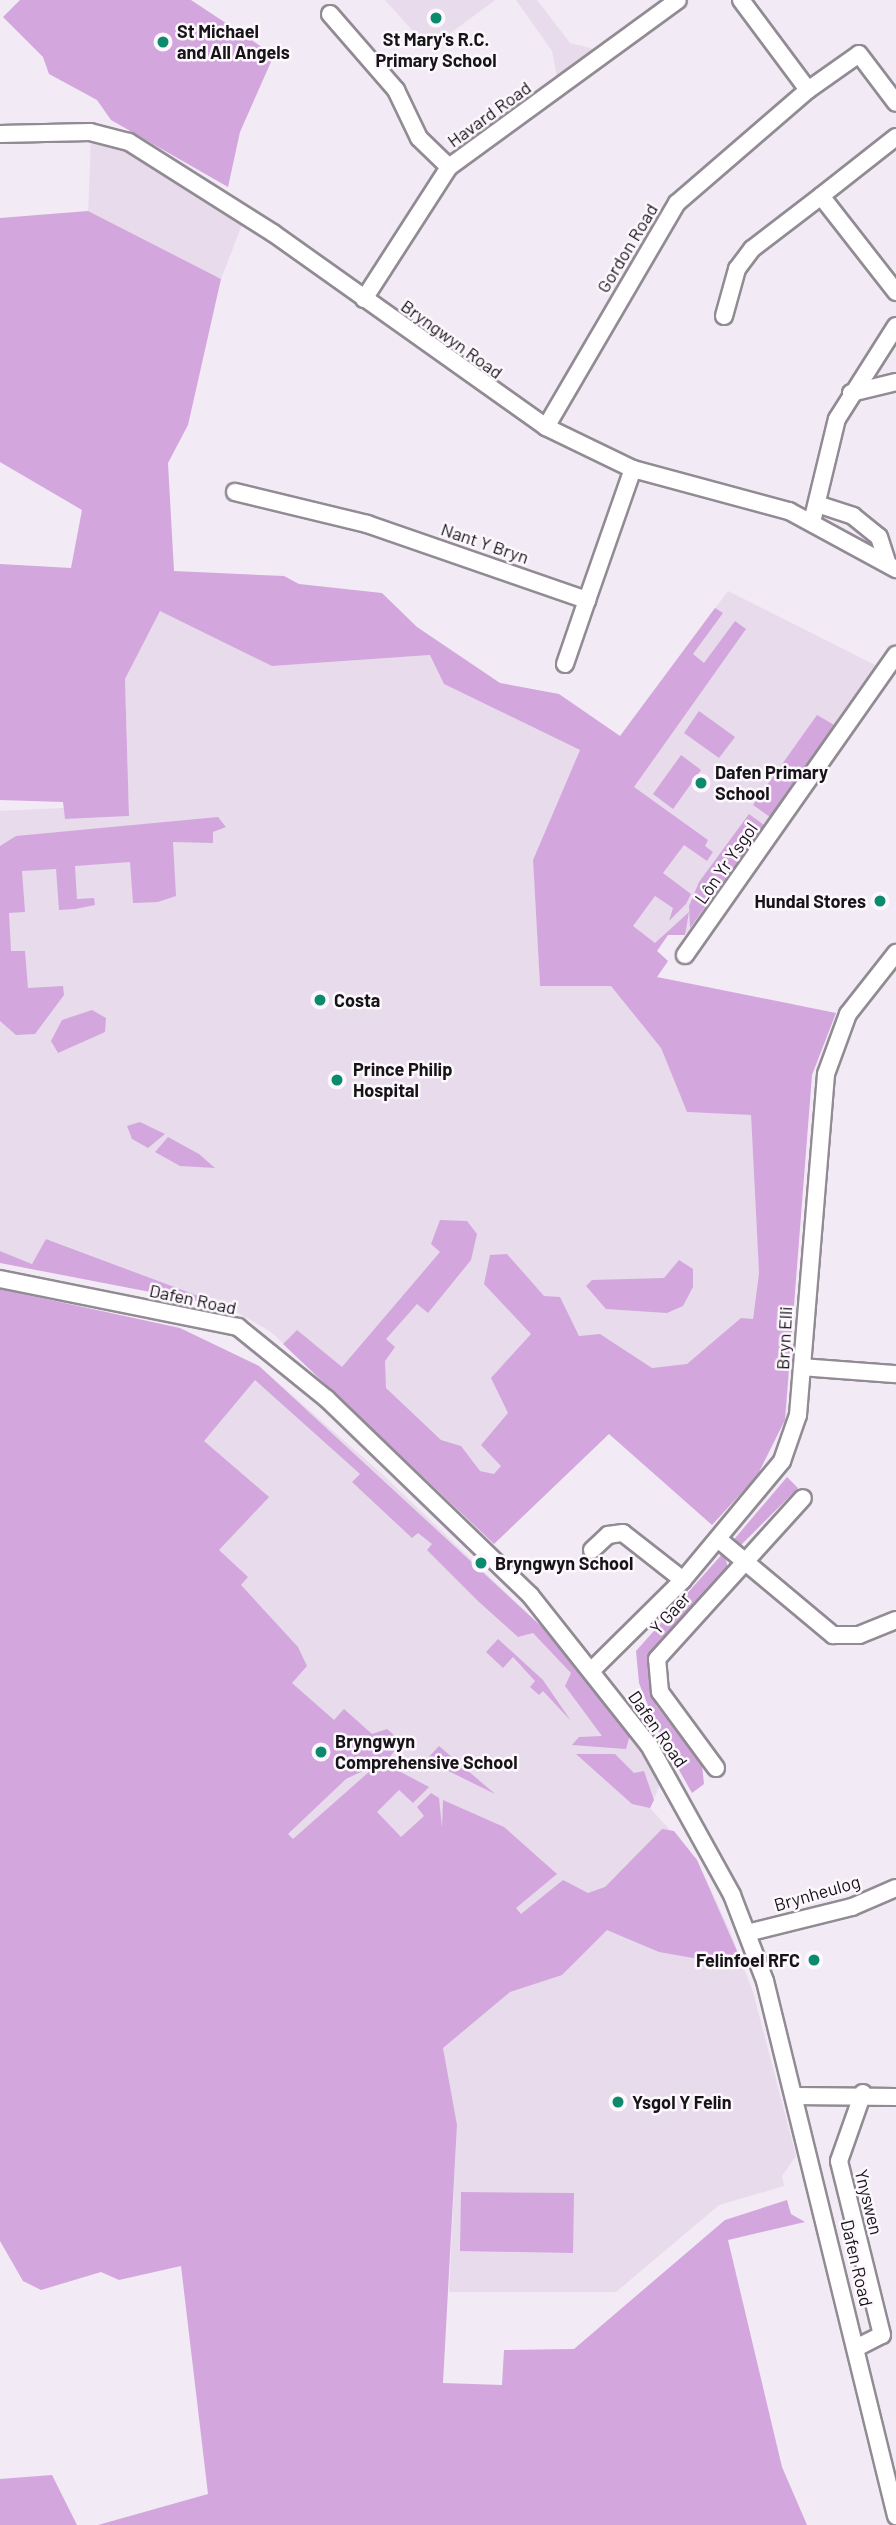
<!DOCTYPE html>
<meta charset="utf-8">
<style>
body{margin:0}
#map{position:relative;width:896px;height:2525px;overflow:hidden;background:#f2eaf4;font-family:Barlow,sans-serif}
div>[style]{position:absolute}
.built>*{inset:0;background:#e8dbeb}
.green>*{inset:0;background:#d3a7dd}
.roads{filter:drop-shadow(2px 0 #928b94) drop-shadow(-2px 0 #928b94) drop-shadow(0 2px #928b94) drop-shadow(0 -2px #928b94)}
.minor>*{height:16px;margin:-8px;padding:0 8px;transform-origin:8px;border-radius:8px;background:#fff}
.dots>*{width:19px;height:19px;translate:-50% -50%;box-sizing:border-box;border:4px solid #fdf8fe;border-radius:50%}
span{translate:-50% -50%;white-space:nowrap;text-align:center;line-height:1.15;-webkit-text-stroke:5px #fdf8fe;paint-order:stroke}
.poi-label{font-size:18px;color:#171418;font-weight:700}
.left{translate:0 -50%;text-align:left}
.right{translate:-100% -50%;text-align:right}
.street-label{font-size:18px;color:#171418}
</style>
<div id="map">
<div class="built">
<div style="clip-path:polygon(385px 0,495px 0,429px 49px)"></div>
<div style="clip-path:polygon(516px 0,537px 0,570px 43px,594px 49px,557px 77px,552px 51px)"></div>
<div style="clip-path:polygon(91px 139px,125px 147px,243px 222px,221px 279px,88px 215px)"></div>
<div style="clip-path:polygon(728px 591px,879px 667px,687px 933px,668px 935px,657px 951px,668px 961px,656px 978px,604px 895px,621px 736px)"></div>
<div style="clip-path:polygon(160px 610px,272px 666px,431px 655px,444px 684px,580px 750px,533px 860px,540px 986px,611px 985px,661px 1048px,687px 1112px,751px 1115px,759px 1273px,742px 1399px,592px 1397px,473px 1524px,271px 1332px,228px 1307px,47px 1239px,32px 1264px,0 1251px,0 811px,64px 808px,66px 819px,129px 816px,125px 679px)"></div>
<div style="clip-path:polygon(259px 1366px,382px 1474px,542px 1627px,584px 1677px,655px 1769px,660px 1785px,650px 1808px,697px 1860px,729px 1929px,753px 1992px,796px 2156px,782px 2176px,784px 2186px,719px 2205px,616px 2292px,449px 2292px,457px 2125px,362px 2114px,0 1395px)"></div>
</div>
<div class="green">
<div style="clip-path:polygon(20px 0,191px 0,274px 55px,240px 132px,228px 187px,111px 120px,97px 100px,49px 74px,43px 57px,3px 17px)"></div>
<div style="clip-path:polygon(88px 211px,221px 279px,188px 425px,168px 463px,174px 571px,284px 576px,299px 584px,382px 593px,417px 627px,500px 683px,559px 694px,620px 736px,715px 608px,723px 613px,693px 654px,704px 663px,735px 621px,746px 629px,634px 787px,708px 840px,705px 846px,713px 852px,707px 861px,684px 845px,663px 873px,691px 894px,686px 904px,669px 921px,673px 908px,655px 896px,633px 926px,655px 943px,689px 912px,685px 935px,668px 935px,657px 951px,668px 961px,657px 977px,836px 1013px,812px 1075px,785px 1420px,757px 1476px,712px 1525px,609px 1434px,494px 1544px,283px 1344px,297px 1330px,342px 1367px,440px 1252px,431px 1244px,440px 1220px,467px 1221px,477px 1234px,471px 1260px,428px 1313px,417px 1304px,386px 1339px,395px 1347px,385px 1361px,386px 1388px,441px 1440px,461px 1446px,480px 1471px,494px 1474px,501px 1466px,481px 1445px,508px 1413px,491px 1378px,531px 1334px,484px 1284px,490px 1255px,507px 1254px,544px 1296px,560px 1297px,579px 1336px,600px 1334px,652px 1368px,687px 1364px,741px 1318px,753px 1319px,759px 1273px,751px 1115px,687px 1112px,661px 1048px,611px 986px,540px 986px,533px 860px,580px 750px,444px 684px,430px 655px,272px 666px,160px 611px,125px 679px,129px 816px,65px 819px,63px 802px,0 800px,0 564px,71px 568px,82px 510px,0 462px,0 218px)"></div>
<div style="clip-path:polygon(699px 711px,735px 737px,719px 758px,684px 733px)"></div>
<div style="clip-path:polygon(817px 715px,836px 726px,770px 817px,753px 805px)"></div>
<div style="clip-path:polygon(681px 755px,701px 770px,673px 809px,653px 794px)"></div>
<div style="clip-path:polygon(749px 814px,764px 825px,690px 928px,689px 906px,699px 882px)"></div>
<div style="clip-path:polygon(218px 817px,226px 827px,213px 832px,213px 843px,173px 842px,176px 896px,158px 902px,133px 903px,130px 862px,75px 866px,77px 899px,94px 898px,95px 905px,75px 909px,59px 910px,56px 869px,22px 871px,25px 912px,9px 913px,11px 951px,25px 951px,28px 988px,63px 986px,64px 995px,35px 1034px,16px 1035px,0 1021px,0 846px,16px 836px)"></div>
<div style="clip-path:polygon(92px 1010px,106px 1018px,105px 1032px,58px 1053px,51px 1041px,62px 1020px)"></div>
<div style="clip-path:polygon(140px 1122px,165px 1134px,148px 1148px,132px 1139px,127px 1126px)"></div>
<div style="clip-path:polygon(168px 1137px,199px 1154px,215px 1168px,180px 1166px,155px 1152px)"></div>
<div style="clip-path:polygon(46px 1239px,228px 1307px,0 1263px,0 1251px,32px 1264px)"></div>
<div style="clip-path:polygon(679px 1260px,693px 1269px,693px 1287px,683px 1306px,667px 1313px,606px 1309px,586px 1286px,592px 1280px,664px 1278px)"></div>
<div style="clip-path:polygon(0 1289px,180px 1328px,259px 1366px,542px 1627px,630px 1735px,626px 1749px,572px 1745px,579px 1737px,602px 1736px,565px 1686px,571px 1673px,533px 1633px,518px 1637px,479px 1602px,427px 1550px,432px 1544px,418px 1533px,412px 1538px,352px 1482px,360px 1474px,255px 1380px,204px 1441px,269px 1497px,219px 1550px,248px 1577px,241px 1585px,298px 1647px,307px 1666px,292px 1683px,334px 1720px,344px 1709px,372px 1734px,387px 1729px,402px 1742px,388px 1759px,346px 1779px,288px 1834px,293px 1839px,370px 1771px,397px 1770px,429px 1787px,413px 1803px,399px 1790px,377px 1812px,401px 1837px,424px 1816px,417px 1807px,431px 1793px,439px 1798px,442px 1828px,443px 1800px,504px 1827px,557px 1874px,516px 1908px,521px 1914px,563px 1880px,588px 1893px,605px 1887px,662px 1829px,674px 1831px,697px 1860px,744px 1967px,659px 1952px,607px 1930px,562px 1975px,510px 1992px,443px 2048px,457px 2125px,443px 2383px,502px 2385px,504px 2350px,574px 2349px,725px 2220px,787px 2200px,791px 2214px,805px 2222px,728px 2240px,782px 2467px,807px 2525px,98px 2525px,208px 2494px,181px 2266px,119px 2280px,101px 2272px,41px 2290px,23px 2281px,0 2241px)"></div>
<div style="clip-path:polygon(787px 1477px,798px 1488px,738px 1548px,731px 1543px)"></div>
<div style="clip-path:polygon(724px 1552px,728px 1568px,659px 1643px,649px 1670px,656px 1705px,702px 1765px,704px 1784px,692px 1793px,661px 1738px,639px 1683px,636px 1651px)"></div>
<div style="clip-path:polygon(498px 1639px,543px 1680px,571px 1721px,543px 1691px,539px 1695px,530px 1687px,535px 1681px,513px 1657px,503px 1668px,486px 1652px)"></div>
<div style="clip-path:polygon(439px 1746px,495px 1794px,426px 1760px)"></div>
<div style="clip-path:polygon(576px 1754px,615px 1754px,634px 1773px,644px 1771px,654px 1800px,650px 1808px,632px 1804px)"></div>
<div style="clip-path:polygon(461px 2192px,574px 2193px,573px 2253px,460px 2251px)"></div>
<div style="clip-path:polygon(52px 2475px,77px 2525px,0 2525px,0 2479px)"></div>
</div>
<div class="roads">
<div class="minor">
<div style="left:741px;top:0;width:112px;rotate:53.3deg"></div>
<div style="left:808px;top:90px;width:62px;rotate:-35.2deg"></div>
<div style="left:859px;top:54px;width:61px;rotate:52.9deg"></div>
<div style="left:330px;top:14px;width:101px;rotate:49deg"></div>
<div style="left:396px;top:90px;width:53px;rotate:64.4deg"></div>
<div style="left:419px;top:138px;width:42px;rotate:44deg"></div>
<div style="left:0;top:134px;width:90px;rotate:-1.3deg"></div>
<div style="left:90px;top:132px;width:40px;rotate:14.4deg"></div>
<div style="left:129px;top:142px;width:170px;rotate:32.3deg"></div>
<div style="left:273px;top:233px;width:335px;rotate:35.4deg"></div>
<div style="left:546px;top:427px;width:97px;rotate:25.8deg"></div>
<div style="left:633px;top:469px;width:162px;rotate:15.1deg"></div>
<div style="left:789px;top:511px;width:122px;rotate:28.5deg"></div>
<div style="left:896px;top:137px;width:95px;rotate:141.8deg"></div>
<div style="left:821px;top:196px;width:122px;rotate:52deg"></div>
<div style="left:364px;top:299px;width:157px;rotate:-57.2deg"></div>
<div style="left:449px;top:167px;width:283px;rotate:-36.1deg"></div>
<div style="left:724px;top:316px;width:49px;rotate:-74.5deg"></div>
<div style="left:737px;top:269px;width:25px;rotate:-53deg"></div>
<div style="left:752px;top:249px;width:87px;rotate:-37.5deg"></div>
<div style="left:851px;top:393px;width:46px;rotate:-13.7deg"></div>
<div style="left:546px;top:427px;width:259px;rotate:-59.7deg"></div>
<div style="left:677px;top:203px;width:173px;rotate:-40.8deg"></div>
<div style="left:235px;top:492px;width:136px;rotate:13.6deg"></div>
<div style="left:367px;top:524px;width:233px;rotate:19.1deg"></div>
<div style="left:587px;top:600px;width:139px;rotate:-70.7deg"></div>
<div style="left:820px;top:505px;width:35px;rotate:18deg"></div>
<div style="left:853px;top:516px;width:33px;rotate:39deg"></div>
<div style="left:879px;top:537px;width:28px;rotate:72deg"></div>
<div style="left:812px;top:522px;width:106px;rotate:-76.4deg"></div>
<div style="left:837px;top:419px;width:110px;rotate:-57.6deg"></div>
<div style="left:565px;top:664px;width:68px;rotate:-71deg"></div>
<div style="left:685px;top:955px;width:367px;rotate:-54.9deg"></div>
<div style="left:0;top:1279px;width:243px;rotate:11.4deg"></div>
<div style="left:238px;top:1327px;width:114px;rotate:39deg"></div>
<div style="left:327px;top:1399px;width:282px;rotate:44deg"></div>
<div style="left:530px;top:1595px;width:191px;rotate:51.6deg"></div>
<div style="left:649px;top:1745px;width:171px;rotate:61deg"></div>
<div style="left:732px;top:1895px;width:92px;rotate:69deg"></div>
<div style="left:765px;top:1981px;width:551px;rotate:76.24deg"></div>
<div style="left:802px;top:1367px;width:94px;rotate:4.3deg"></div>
<div style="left:718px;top:1539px;width:150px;rotate:39.9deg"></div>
<div style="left:833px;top:1635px;width:26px"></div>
<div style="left:859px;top:1635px;width:40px;rotate:-22deg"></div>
<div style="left:592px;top:1550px;width:22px;rotate:-43deg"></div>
<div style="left:608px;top:1535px;width:15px;rotate:-8deg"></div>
<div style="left:623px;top:1533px;width:76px;rotate:38.1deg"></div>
<div style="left:592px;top:1670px;width:128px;rotate:-44.7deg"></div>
<div style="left:683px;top:1580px;width:155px;rotate:-50.2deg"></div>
<div style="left:782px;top:1461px;width:49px;rotate:-70.8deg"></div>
<div style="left:798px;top:1415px;width:342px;rotate:-85.3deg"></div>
<div style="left:826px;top:1074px;width:64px;rotate:-69.9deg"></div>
<div style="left:848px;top:1014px;width:78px;rotate:-51.8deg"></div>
<div style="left:716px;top:1768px;width:94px;rotate:-126.4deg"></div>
<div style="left:660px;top:1692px;width:33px;rotate:-95deg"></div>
<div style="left:657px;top:1659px;width:217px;rotate:-47.8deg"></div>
<div style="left:747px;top:1933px;width:108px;rotate:-13.9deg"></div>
<div style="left:852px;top:1907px;width:48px;rotate:-23.4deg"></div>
<div style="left:794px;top:2096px;width:102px;rotate:0.6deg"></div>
<div style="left:856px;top:2348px;width:29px;rotate:-27deg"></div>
<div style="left:882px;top:2335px;width:179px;rotate:-103.9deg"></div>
<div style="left:839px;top:2161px;width:72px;rotate:-70.6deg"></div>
</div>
</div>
<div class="dots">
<div style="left:436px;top:18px;background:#0b8a6e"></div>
<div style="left:163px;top:42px;background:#0b8a6e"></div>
<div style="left:701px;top:783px;background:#0b8a6e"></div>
<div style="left:880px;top:901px;background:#0b8a6e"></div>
<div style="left:320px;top:1000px;background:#0b8a6e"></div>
<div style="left:337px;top:1080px;background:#0b8a6e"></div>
<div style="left:481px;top:1563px;background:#0b8a6e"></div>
<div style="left:321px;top:1752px;background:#0b8a6e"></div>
<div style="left:814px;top:1960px;background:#0b8a6e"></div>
<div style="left:618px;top:2102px;background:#0b8a6e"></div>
</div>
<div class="poi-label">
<span class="left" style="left:177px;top:42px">St Michael<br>and All Angels</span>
<span style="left:436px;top:50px">St Mary's R.C.<br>Primary School</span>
<span class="left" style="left:715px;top:783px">Dafen Primary<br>School</span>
<span class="right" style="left:866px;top:901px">Hundal Stores</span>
<span class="left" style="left:334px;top:1000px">Costa</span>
<span class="left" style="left:353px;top:1080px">Prince Philip<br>Hospital</span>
<span class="left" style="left:495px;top:1563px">Bryngwyn School</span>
<span class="left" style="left:335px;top:1752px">Bryngwyn<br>Comprehensive School</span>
<span class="right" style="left:800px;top:1960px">Felinfoel RFC</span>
<span class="left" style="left:632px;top:2102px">Ysgol Y Felin</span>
</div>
<div class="street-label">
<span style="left:489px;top:114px;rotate:-36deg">Havard Road</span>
<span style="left:627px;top:248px;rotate:-59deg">Gordon Road</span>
<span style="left:452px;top:339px;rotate:36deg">Bryngwyn Road</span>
<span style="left:485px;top:543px;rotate:19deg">Nant Y Bryn</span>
<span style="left:726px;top:863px;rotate:-55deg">Lôn Yr Ysgol</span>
<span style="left:193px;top:1299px;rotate:12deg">Dafen Road</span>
<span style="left:784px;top:1338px;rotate:-87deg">Bryn Elli</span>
<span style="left:670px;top:1613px;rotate:-48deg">Y Gaer</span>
<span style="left:658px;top:1729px;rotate:55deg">Dafen Road</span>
<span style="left:817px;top:1893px;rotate:-16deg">Brynheulog</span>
<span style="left:869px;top:2202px;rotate:76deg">Ynyswen</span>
<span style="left:857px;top:2263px;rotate:77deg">Dafen Road</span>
</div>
</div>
